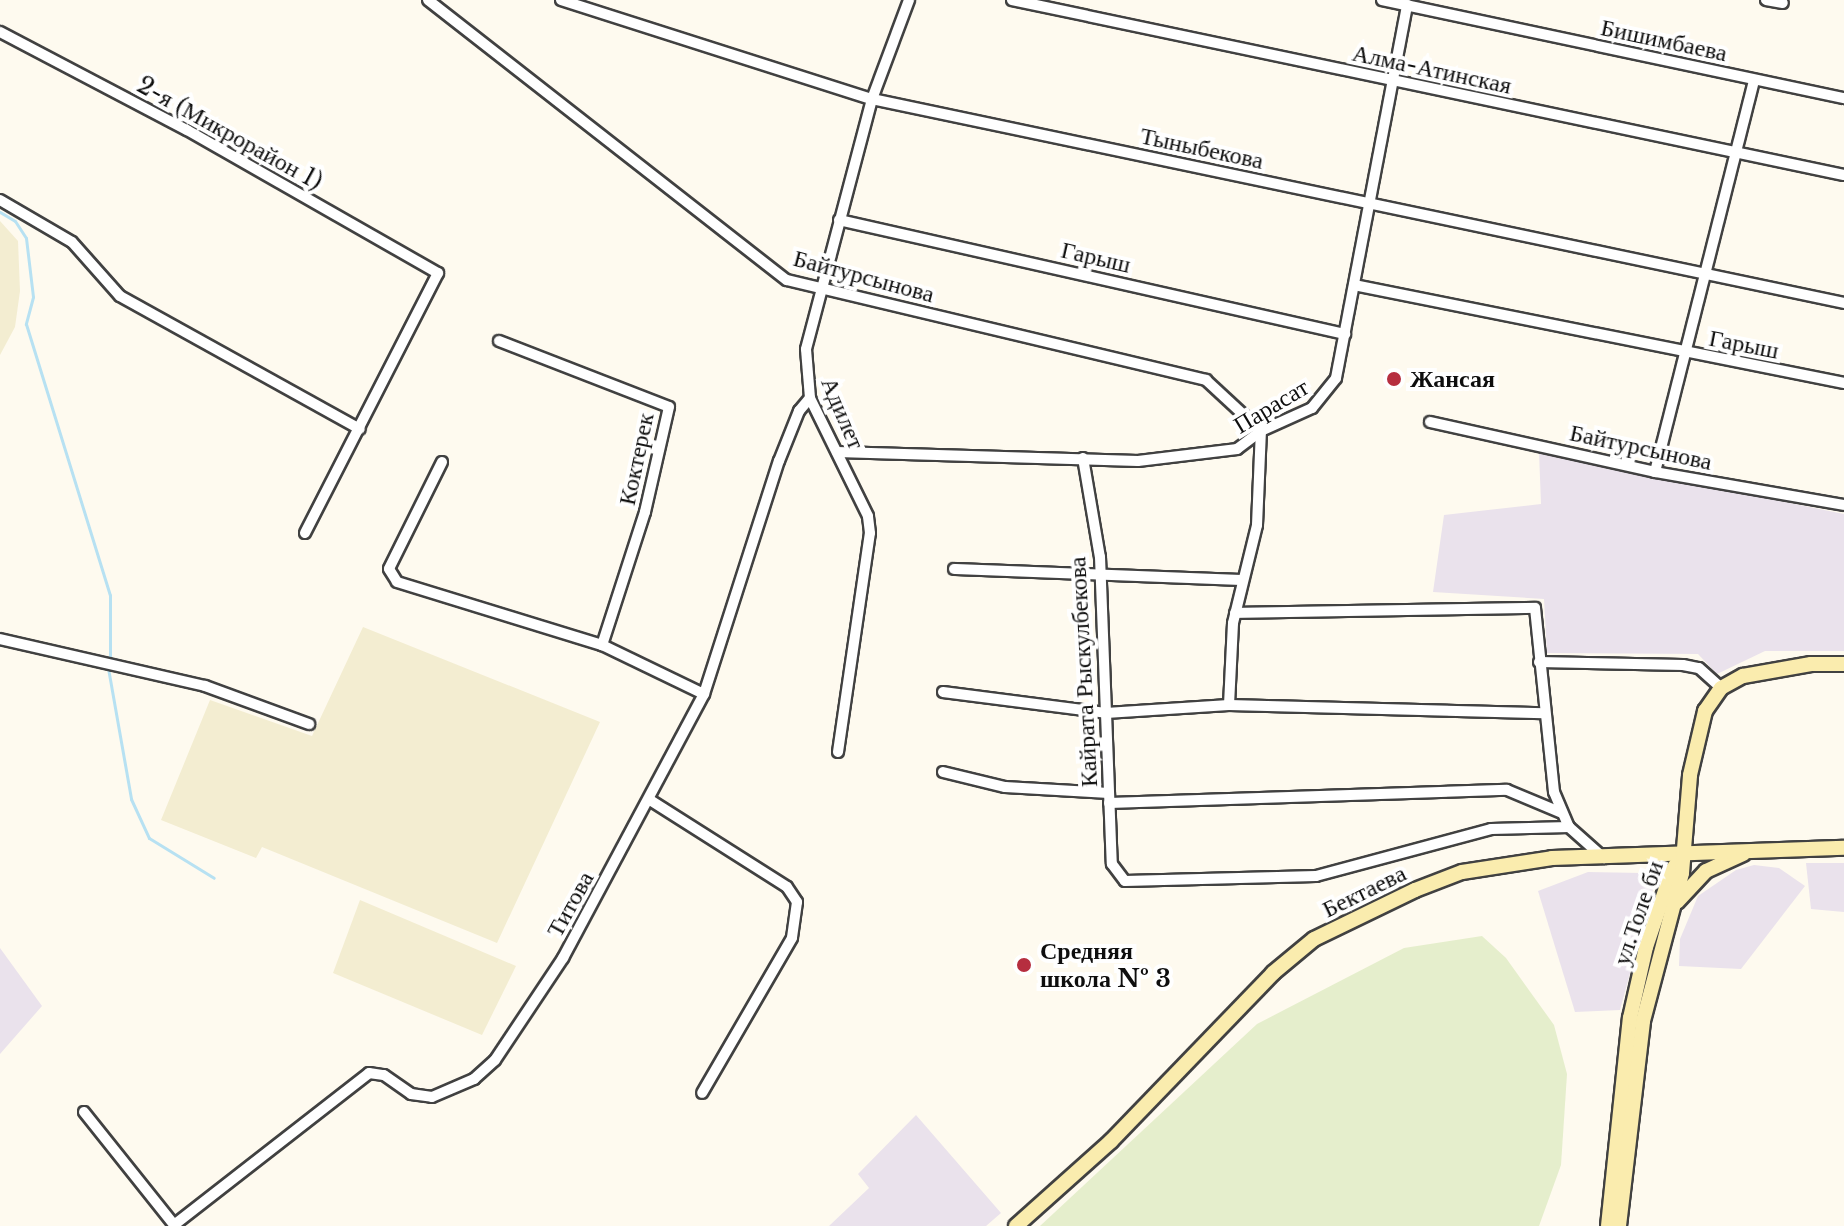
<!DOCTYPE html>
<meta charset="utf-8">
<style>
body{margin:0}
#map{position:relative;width:1844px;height:1226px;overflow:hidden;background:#fefaef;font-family:"Libre Baskerville",serif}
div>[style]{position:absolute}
.industrial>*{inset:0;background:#eae2ec}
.farmland>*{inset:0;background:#f3edd1}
.pitch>*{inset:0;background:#e5eecc}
.stream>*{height:3px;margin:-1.5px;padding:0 1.5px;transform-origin:1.5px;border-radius:1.5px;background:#b7e1f2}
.roads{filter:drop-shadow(2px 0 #414141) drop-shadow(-2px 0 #414141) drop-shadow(0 2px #414141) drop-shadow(0 -2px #414141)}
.street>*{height:10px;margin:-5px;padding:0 5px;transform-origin:5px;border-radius:5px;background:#fff}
.secondary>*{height:14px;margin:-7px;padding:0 7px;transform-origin:7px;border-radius:7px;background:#faecae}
.dots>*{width:22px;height:22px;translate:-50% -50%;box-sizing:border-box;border:4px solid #fff;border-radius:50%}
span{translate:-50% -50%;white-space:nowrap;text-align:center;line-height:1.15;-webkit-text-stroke:8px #fff;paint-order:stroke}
.street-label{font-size:24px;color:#0e0e0e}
.poi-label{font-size:24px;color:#0e0e0e;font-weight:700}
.left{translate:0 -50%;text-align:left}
</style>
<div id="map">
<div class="industrial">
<div style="clip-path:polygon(1539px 452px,1844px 514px,1844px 651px,1765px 651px,1717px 674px,1698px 654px,1547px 653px,1544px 599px,1433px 592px,1444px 515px,1541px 504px)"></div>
<div style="clip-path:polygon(1806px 863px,1844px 863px,1844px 912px,1811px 909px)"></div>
<div style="clip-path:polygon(1754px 865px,1779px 868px,1805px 886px,1741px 969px,1679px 966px,1680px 939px,1698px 896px,1736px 870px)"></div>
<div style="clip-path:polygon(1588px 872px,1642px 873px,1653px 889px,1620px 1010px,1575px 1012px,1538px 891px)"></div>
<div style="clip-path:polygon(0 948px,42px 1006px,0 1054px)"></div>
<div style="clip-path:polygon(916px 1115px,1001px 1213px,986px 1226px,829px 1226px,869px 1188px,858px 1174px)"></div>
</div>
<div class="farmland">
<div style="clip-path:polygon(0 221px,18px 241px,20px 291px,15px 327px,0 355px)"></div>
<div style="clip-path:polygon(363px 627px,600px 722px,497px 943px,262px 847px,256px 858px,161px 820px,210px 700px,312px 736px)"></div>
<div style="clip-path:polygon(360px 900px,516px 966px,482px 1035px,333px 973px)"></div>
</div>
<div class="pitch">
<div style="clip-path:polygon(1482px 936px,1506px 958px,1554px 1025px,1567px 1074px,1561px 1165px,1539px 1226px,1040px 1226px,1257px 1024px,1404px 948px)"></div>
</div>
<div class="stream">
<div style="left:0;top:212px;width:17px;rotate:31deg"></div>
<div style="left:15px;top:221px;width:20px;rotate:57deg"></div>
<div style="left:26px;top:238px;width:59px;rotate:83.2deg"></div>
<div style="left:33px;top:297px;width:28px;rotate:105deg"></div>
<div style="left:26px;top:324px;width:284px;rotate:72.8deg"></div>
<div style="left:110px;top:595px;width:66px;rotate:90deg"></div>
<div style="left:108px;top:668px;width:133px;rotate:80deg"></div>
<div style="left:131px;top:799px;width:43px;rotate:65.2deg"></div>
<div style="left:149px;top:838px;width:76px;rotate:31.6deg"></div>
</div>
<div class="roads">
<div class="street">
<div style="left:428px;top:0;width:455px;rotate:38deg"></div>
<div style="left:787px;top:280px;width:431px;rotate:13.4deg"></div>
<div style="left:1206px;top:380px;width:75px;rotate:42.8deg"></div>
<div style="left:561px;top:0;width:326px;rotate:17.7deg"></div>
<div style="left:872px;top:99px;width:993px;rotate:11.85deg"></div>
<div style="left:1012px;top:0;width:850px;rotate:11.88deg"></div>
<div style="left:1382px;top:0;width:472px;rotate:12deg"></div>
<div style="left:1766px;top:0;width:17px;rotate:10deg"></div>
<div style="left:0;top:32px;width:211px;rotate:27.7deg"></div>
<div style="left:187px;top:130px;width:289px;rotate:29.7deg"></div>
<div style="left:438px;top:273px;width:292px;rotate:117.1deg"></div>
<div style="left:0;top:200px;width:83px;rotate:30.3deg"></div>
<div style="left:72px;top:242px;width:72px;rotate:48.4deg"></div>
<div style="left:120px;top:296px;width:274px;rotate:29deg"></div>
<div style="left:839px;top:220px;width:519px;rotate:12.7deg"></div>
<div style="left:1354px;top:285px;width:500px;rotate:11.3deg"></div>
<div style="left:499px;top:341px;width:182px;rotate:21.2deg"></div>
<div style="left:669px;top:407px;width:108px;rotate:102.9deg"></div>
<div style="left:645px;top:512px;width:140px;rotate:107.9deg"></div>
<div style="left:1430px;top:422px;width:230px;rotate:12.5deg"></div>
<div style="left:1655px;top:472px;width:192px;rotate:9.9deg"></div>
<div style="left:837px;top:452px;width:301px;rotate:1.7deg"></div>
<div style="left:1138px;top:461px;width:100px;rotate:-6.9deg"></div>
<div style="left:1237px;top:449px;width:30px;rotate:-37deg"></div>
<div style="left:1261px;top:431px;width:56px;rotate:-24.3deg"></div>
<div style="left:1312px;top:408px;width:38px;rotate:-51deg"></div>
<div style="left:1336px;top:378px;width:380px;rotate:-79.2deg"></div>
<div style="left:1083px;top:458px;width:100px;rotate:80.3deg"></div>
<div style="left:1100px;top:557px;width:307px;rotate:87.8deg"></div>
<div style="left:1112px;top:864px;width:21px;rotate:53deg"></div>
<div style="left:1125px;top:881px;width:191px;rotate:-1.5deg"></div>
<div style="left:1316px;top:876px;width:181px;rotate:-15deg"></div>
<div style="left:1491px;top:829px;width:78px;rotate:-1.5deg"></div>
<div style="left:442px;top:462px;width:119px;rotate:116.4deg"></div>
<div style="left:389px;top:569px;width:15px;rotate:58deg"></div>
<div style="left:397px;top:582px;width:214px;rotate:17.1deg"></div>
<div style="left:602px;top:645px;width:113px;rotate:25.7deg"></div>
<div style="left:1655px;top:472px;width:404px;rotate:-75.8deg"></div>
<div style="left:954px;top:569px;width:289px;rotate:2.2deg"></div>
<div style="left:1235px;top:613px;width:300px;rotate:-1deg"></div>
<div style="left:1535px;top:608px;width:185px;rotate:84.1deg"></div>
<div style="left:1554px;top:792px;width:38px;rotate:67deg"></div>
<div style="left:1569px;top:827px;width:47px;rotate:41.5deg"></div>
<div style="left:0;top:639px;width:210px;rotate:12.9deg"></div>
<div style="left:205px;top:686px;width:111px;rotate:20.1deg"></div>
<div style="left:1539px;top:662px;width:144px;rotate:1.2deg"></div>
<div style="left:1683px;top:665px;width:16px;rotate:11deg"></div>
<div style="left:1699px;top:668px;width:30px;rotate:42deg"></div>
<div style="left:943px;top:692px;width:164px;rotate:7.3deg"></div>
<div style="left:1106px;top:713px;width:123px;rotate:-3.7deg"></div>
<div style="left:1229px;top:705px;width:315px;rotate:1.5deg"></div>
<div style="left:1229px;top:705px;width:82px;rotate:-87.2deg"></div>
<div style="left:1233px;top:623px;width:101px;rotate:-76.2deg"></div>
<div style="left:1257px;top:525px;width:94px;rotate:-87.6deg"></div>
<div style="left:838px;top:752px;width:221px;rotate:-81.7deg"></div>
<div style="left:870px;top:533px;width:17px;rotate:-97deg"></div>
<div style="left:868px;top:516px;width:131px;rotate:-116.2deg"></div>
<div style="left:810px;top:398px;width:49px;rotate:-94.7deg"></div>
<div style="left:806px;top:349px;width:259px;rotate:-75.2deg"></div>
<div style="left:872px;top:99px;width:106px;rotate:-69.5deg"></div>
<div style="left:943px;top:772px;width:64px;rotate:13.6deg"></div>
<div style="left:1005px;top:787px;width:104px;rotate:3.3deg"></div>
<div style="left:650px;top:800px;width:162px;rotate:32.4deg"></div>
<div style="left:787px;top:887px;width:18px;rotate:56deg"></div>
<div style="left:797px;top:902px;width:36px;rotate:98deg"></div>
<div style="left:792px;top:938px;width:179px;rotate:120.1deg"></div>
<div style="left:1109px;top:803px;width:398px;rotate:-1.9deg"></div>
<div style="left:1507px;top:790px;width:60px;rotate:22.7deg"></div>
<div style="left:84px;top:1112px;width:146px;rotate:51.4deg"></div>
<div style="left:174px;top:1225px;width:247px;rotate:-37.9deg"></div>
<div style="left:369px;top:1073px;width:15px;rotate:8deg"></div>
<div style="left:384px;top:1075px;width:33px;rotate:35deg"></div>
<div style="left:411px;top:1094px;width:21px;rotate:8deg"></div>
<div style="left:432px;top:1097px;width:46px;rotate:-23.2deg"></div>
<div style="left:474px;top:1079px;width:28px;rotate:-42deg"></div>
<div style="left:495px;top:1060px;width:123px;rotate:-56.3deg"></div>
<div style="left:563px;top:958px;width:299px;rotate:-61.9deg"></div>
<div style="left:704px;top:694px;width:245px;rotate:-72.2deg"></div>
<div style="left:779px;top:461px;width:54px;rotate:-68.2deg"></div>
<div style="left:799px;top:411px;width:17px;rotate:-50deg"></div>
</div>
<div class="secondary">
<div style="left:1677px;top:902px;width:42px;rotate:-46.9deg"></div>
<div style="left:1706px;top:871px;width:41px;rotate:-24.7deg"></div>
<div style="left:1016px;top:1226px;width:127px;rotate:-41.8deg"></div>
<div style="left:1111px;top:1141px;width:233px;rotate:-46deg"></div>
<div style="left:1273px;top:973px;width:53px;rotate:-39.7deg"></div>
<div style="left:1314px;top:939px;width:112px;rotate:-25.9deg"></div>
<div style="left:1415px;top:890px;width:50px;rotate:-21deg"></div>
<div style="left:1462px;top:872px;width:91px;rotate:-8.8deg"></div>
<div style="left:1552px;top:858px;width:292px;rotate:-2deg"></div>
<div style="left:1608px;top:1226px;width:209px;rotate:-84deg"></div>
<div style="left:1630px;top:1018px;width:73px;rotate:-77.3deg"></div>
<div style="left:1646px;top:947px;width:81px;rotate:-71.3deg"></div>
<div style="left:1672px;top:870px;width:19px;rotate:-54deg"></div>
<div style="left:1619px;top:1226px;width:206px;rotate:-83.3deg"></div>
<div style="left:1643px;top:1021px;width:153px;rotate:-75.2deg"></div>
<div style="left:1682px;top:873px;width:98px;rotate:-85.3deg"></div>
<div style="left:1690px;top:775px;width:66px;rotate:-76.8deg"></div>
<div style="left:1705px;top:711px;width:28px;rotate:-55deg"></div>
<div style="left:1721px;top:688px;width:25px;rotate:-29deg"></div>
<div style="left:1743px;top:676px;width:69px;rotate:-10deg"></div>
<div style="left:1811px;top:664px;width:33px"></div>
</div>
</div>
<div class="dots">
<div style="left:1394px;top:379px;background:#b62e3f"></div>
<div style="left:1024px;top:965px;background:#b62e3f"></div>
</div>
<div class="street-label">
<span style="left:1664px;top:40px;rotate:12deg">Бишимбаева</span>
<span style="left:1432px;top:69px;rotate:12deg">Алма-Атинская</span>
<span style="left:230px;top:133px;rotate:29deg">2-я (Микрорайон 1)</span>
<span style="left:1202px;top:148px;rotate:12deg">Тыныбекова</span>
<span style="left:1096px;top:257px;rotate:13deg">Гарыш</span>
<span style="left:864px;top:276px;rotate:15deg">Байтурсынова</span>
<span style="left:1744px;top:344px;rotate:11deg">Гарыш</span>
<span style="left:1271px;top:406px;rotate:-31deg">Парасат</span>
<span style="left:843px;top:413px;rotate:67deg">Адилет</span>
<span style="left:1641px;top:447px;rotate:12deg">Байтурсынова</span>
<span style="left:636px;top:459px;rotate:-78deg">Коктерек</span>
<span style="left:1083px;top:672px;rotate:-93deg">Кайрата Рыскулбекова</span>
<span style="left:1364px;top:891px;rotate:-26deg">Бектаева</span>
<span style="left:570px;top:904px;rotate:-61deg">Титова</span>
<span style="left:1638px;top:913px;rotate:-71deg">ул.Толе би</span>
</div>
<div class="poi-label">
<span class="left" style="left:1410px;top:379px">Жансая</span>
<span class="left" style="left:1040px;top:965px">Средняя<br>школа № 3</span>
</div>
</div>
